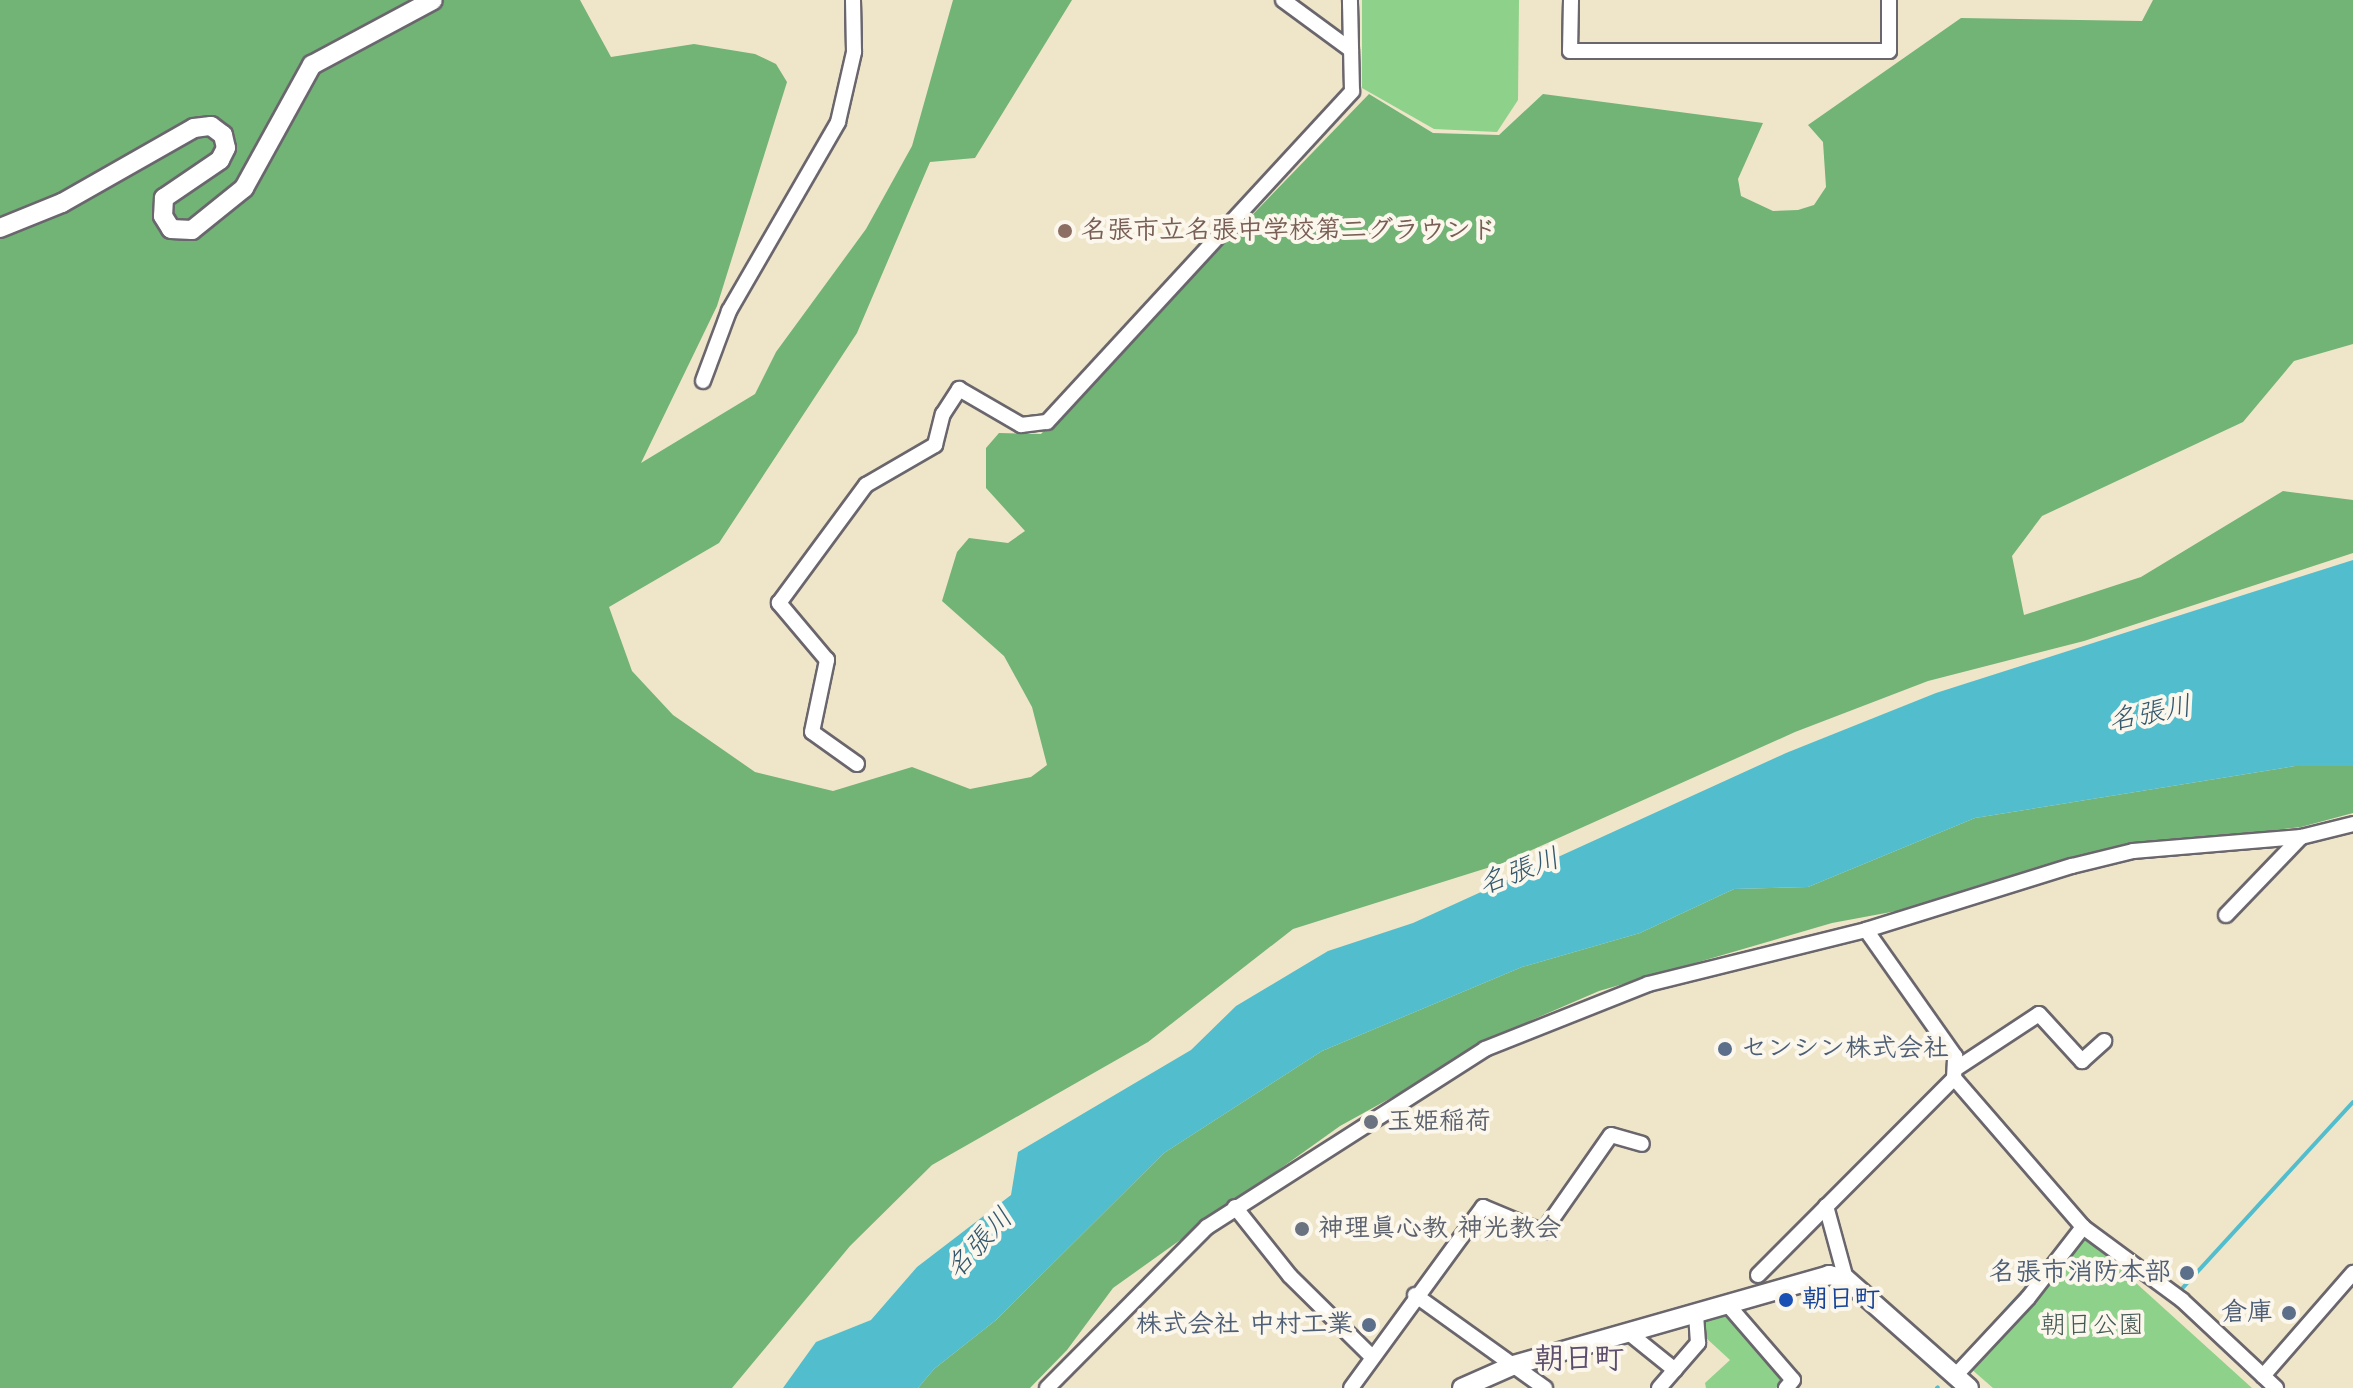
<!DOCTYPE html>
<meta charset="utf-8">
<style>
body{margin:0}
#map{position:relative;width:2353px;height:1388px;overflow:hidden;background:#efe5c9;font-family:"Comic Neue","Klee One",sans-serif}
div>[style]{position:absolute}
.green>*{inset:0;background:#8ed18a}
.forest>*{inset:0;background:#72b376}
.water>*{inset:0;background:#52bdcd}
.stream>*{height:4px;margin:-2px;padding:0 2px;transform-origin:2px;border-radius:2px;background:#52bdcd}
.roads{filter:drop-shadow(2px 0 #6a666d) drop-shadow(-2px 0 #6a666d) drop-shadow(0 2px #6a666d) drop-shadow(0 -2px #6a666d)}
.minor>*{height:14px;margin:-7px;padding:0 7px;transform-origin:7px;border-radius:7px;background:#fff}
.tertiary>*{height:18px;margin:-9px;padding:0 9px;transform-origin:9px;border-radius:9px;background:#fff}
.dots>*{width:22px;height:22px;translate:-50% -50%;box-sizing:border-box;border:4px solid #fbf7ec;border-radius:50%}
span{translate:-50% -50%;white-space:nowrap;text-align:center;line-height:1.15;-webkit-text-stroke:8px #fbf7ec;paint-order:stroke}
.education-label{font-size:26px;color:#785e54;font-weight:700}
.left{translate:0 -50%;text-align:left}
.service-label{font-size:26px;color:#4e5e75;font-weight:700}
.right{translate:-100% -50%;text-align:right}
.worship-label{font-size:26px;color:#5b616d;font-weight:700}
.transit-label{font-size:26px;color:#164399;font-weight:700}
.park-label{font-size:26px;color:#425753}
.water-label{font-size:28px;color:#33586e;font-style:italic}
.quarter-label{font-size:30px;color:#5c4d6d;font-weight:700}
</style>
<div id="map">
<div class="green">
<div style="clip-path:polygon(1362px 0,1519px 0,1518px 100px,1497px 132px,1434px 129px,1362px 88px)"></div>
<div style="clip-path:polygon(2083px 1235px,2252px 1388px,1993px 1388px,1969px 1367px,2058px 1273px)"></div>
<div style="clip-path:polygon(1726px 1309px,1784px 1379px,1776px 1388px,1706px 1388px,1705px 1383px,1730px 1360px,1705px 1337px,1702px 1314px)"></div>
</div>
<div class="forest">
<div style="clip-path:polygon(0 0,580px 0,611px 57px,694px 44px,755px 54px,776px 64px,787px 82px,717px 306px,641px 463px,755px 394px,776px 352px,866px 229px,912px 146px,953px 0,1072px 0,975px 158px,930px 162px,857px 333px,719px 543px,609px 607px,632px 671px,673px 715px,755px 772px,833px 791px,912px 767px,970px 789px,1031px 777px,1047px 765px,1032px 707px,1004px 656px,942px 601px,957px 552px,969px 538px,1008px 543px,1025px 531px,986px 488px,986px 448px,999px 433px,1041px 434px,1369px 94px,1433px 133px,1499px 135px,1543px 94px,1763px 123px,1738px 179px,1741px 196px,1773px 211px,1798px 210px,1814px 205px,1826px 187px,1823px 142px,1808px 125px,1961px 18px,2142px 21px,2153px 0,2353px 0,2353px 344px,2294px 361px,2243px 422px,2042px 516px,2012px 556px,2024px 615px,2141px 577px,2283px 491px,2353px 500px,2353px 553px,2084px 641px,1928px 681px,1795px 732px,1503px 863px,1293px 929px,1148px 1042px,932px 1165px,850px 1246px,732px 1388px,0 1388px)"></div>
<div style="clip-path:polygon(2295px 766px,2353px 766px,2353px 813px,2301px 827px,2133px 847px,1934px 904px,1832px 923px,1599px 991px,1532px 1020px,1340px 1126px,1113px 1288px,1067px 1350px,1030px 1388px,918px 1388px,934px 1369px,996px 1320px,1164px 1153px,1322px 1051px,1522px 967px,1640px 933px,1734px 889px,1808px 887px,1975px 818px)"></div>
</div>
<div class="water">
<div style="clip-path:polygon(2353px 560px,2353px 766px,2295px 766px,1975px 818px,1808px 887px,1734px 889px,1640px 933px,1522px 967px,1322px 1051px,1164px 1153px,996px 1320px,934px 1369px,918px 1388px,783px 1388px,816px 1342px,871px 1320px,917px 1267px,1011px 1195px,1018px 1152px,1191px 1050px,1236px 1006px,1328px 951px,1413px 923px,1786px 753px,1936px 693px)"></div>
</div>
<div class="stream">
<div style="left:2058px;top:1248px;width:23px;rotate:-49deg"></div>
<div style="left:2107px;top:1253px;width:78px;rotate:35.1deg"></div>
<div style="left:2178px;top:1293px;width:259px;rotate:-47.5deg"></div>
<div style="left:1970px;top:1350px;width:98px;rotate:-47.9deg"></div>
<div style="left:1937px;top:1388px;width:1px;rotate:-45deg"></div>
</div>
<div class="roads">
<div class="minor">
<div style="left:1283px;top:0;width:84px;rotate:36.3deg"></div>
<div style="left:1571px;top:0;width:51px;rotate:91.1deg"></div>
<div style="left:1570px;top:51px;width:319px"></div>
<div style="left:1889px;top:51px;width:51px;rotate:-90deg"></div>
<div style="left:703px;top:381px;width:75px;rotate:-69.6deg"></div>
<div style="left:729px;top:311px;width:218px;rotate:-60deg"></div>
<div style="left:838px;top:122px;width:72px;rotate:-77.1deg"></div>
<div style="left:854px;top:52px;width:52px;rotate:-91.1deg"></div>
<div style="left:857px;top:764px;width:55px;rotate:-144.6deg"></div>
<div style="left:812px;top:732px;width:74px;rotate:-78.2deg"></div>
<div style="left:827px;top:660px;width:75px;rotate:-130.1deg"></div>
<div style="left:779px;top:603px;width:147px;rotate:-53.6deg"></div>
<div style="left:866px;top:485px;width:80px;rotate:-30.1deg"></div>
<div style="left:935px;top:445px;width:32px;rotate:-76deg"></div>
<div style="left:943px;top:414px;width:30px;rotate:-57deg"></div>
<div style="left:959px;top:389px;width:72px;rotate:30.1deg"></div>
<div style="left:1021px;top:425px;width:26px;rotate:-7deg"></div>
<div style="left:1047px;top:422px;width:450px;rotate:-47.3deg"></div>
<div style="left:1352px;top:91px;width:91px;rotate:-91.3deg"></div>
<div style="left:2226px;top:915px;width:108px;rotate:-46.1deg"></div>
<div style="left:1957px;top:1068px;width:98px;rotate:-33.4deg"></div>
<div style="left:2039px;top:1014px;width:64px;rotate:47.5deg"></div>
<div style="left:2082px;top:1061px;width:30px;rotate:-42deg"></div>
<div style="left:1954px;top:1078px;width:197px;rotate:49.1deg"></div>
<div style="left:2083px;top:1227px;width:123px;rotate:36.4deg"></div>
<div style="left:2182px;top:1300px;width:129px;rotate:43.1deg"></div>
<div style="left:1826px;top:1206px;width:76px;rotate:74.7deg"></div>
<div style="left:1235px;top:1207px;width:88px;rotate:51.4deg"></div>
<div style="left:1290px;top:1276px;width:115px;rotate:44.6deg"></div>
<div style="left:1758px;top:1275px;width:278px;rotate:-45.1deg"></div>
<div style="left:1954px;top:1078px;width:22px;rotate:-87deg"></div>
<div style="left:1955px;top:1056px;width:154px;rotate:-125.2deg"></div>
<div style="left:1415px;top:1295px;width:160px;rotate:35.6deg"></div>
<div style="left:1728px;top:1305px;width:99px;rotate:49.1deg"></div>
<div style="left:1793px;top:1380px;width:11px;rotate:131deg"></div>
<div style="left:1629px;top:1333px;width:59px;rotate:38.8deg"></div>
<div style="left:1955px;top:1376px;width:107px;rotate:-46.9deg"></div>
<div style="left:2028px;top:1298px;width:90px;rotate:-52.2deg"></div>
<div style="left:2263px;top:1376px;width:137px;rotate:-48.9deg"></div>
<div style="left:1047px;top:1388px;width:227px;rotate:-45.2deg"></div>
<div style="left:1207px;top:1227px;width:330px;rotate:-32.6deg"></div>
<div style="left:1485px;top:1049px;width:175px;rotate:-21.7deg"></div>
<div style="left:1648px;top:984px;width:225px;rotate:-13.9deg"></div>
<div style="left:1866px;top:930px;width:216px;rotate:-17.3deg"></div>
<div style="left:2072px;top:866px;width:63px;rotate:-13.8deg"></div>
<div style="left:2133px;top:851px;width:169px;rotate:-4.8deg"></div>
<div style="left:2301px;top:837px;width:54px;rotate:-14deg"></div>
<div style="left:1351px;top:1388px;width:224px;rotate:-53.9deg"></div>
<div style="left:1483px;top:1207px;width:65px;rotate:22.6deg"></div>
<div style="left:1543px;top:1232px;width:118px;rotate:-55deg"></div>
<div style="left:1611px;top:1135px;width:32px;rotate:16deg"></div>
<div style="left:1659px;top:1388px;width:60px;rotate:-49.1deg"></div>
<div style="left:1698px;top:1343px;width:29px;rotate:-94deg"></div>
</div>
<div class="tertiary">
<div style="left:0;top:228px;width:67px;rotate:-22deg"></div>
<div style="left:62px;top:203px;width:152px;rotate:-29.6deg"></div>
<div style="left:194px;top:128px;width:17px;rotate:-7deg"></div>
<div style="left:211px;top:126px;width:15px;rotate:37deg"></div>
<div style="left:223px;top:135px;width:13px;rotate:77deg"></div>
<div style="left:226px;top:148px;width:13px;rotate:117deg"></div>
<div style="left:220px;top:160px;width:68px;rotate:145.8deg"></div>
<div style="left:164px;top:198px;width:18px;rotate:93deg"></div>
<div style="left:163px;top:216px;width:15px;rotate:58deg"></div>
<div style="left:171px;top:229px;width:21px;rotate:3deg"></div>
<div style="left:192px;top:230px;width:67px;rotate:-38.9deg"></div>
<div style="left:244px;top:188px;width:141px;rotate:-61.1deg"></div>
<div style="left:312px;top:65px;width:137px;rotate:-28.2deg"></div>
<div style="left:1462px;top:1388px;width:57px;rotate:-23.9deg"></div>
<div style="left:1514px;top:1365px;width:328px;rotate:-15.9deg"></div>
<div style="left:1829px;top:1275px;width:17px;rotate:13deg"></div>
<div style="left:1846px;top:1279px;width:164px;rotate:41.5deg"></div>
</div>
</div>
<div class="dots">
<div style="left:1065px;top:231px;background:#8d6e63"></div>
<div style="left:1725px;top:1049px;background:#5c6f8a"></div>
<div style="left:1371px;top:1122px;background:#6b7280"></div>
<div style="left:1302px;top:1229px;background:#6b7280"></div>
<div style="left:2187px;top:1273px;background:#5c6f8a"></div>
<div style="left:1786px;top:1300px;background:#1a4fb4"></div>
<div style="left:2289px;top:1313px;background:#5c6f8a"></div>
<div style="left:1369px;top:1325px;background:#5c6f8a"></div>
</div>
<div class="education-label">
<span class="left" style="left:1081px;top:231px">名張市立名張中学校第二グラウンド</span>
</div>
<div class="service-label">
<span class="left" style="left:1741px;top:1049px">センシン株式会社</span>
<span class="right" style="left:2171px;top:1273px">名張市消防本部</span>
<span class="right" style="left:2273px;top:1313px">倉庫</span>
<span class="right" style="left:1353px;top:1325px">株式会社 中村工業</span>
</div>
<div class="worship-label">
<span class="left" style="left:1387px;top:1122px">玉姫稲荷</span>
<span class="left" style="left:1318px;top:1229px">神理眞心教 神光教会</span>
</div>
<div class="transit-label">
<span class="left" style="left:1802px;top:1300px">朝日町</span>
</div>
<div class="park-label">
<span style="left:2092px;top:1326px">朝日公園</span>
</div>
<div class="water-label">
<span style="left:2150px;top:713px;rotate:-11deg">名張川</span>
<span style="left:1519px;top:871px;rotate:-20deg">名張川</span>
<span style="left:979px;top:1243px;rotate:-47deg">名張川</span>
</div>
<div class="quarter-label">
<span style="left:1579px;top:1359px">朝日町</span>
</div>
</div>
